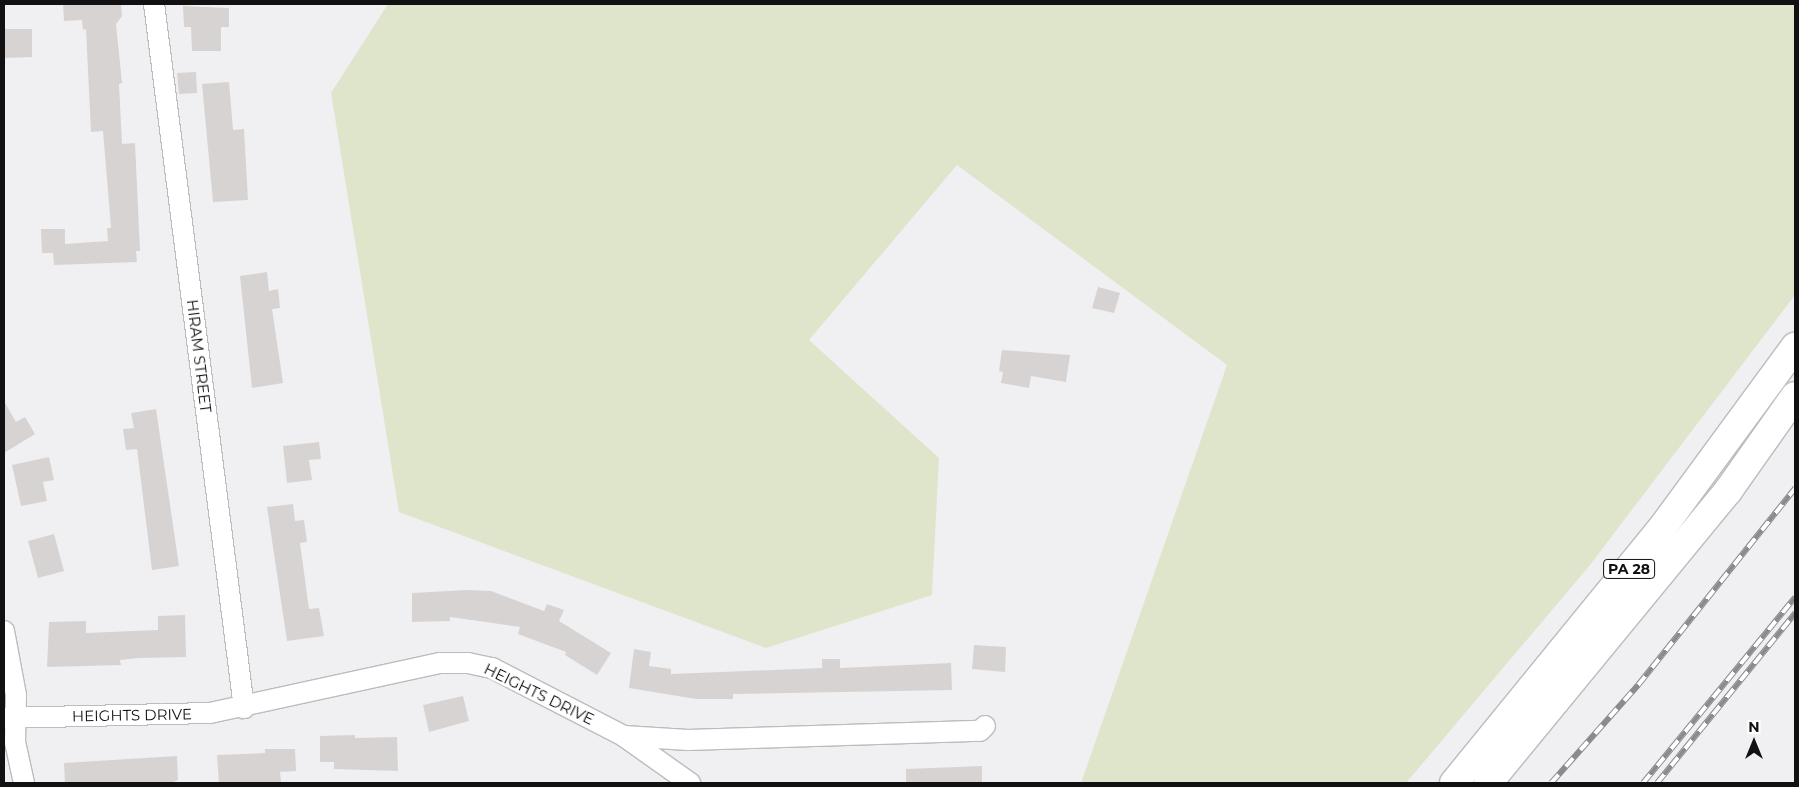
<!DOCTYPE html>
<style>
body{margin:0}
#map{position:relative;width:1799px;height:787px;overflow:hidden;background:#f0f0f3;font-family:Montserrat,sans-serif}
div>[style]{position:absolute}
.green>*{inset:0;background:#dfe5cb}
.building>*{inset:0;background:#d7d3d2}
.roads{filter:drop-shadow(1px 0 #bcbcc0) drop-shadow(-1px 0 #bcbcc0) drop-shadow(0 1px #bcbcc0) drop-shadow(0 -1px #bcbcc0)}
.street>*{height:20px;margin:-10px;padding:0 10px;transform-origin:10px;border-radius:10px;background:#fff}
.highway>*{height:28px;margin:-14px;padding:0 14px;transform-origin:14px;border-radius:14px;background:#fff}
.rail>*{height:5.5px;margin-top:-2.75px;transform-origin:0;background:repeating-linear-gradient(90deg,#fff 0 11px,#8b8a8d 0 22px);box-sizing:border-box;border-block:1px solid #8b8a8d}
span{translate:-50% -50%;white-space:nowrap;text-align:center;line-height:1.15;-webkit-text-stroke:5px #fff;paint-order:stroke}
.shield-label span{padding:1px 4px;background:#fff;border:1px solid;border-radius:4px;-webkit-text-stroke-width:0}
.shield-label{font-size:14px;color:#111012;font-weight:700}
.street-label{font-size:15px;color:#111012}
.frame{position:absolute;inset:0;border:5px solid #111012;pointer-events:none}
.north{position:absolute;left:1729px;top:717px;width:50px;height:50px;-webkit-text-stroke:4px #fff;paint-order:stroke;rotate:0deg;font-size:14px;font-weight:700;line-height:20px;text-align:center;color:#111012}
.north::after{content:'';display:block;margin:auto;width:18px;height:22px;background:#111012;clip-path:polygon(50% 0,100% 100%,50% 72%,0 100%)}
</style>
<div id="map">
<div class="green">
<div style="clip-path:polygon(388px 4px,1795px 4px,1795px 295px,1590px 565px,1406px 783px,1081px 783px,1227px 365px,957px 165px,809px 340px,939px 458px,932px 595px,766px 648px,399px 512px,331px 93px)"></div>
</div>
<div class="building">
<div style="clip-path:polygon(63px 4px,121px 4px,122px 16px,116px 24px,122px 83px,119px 84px,122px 144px,135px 143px,140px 251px,136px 251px,137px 262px,54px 265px,53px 253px,42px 253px,41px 229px,65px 229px,65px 244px,108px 241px,107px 228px,111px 228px,103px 131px,91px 132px,86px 29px,83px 30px,82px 20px,64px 21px)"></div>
<div style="clip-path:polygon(183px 6px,229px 8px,229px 27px,221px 27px,221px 51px,192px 51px,191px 27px,184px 27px)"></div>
<div style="clip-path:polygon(4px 29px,32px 29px,32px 57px,4px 58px)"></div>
<div style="clip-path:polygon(196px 72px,197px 93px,179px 94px,177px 73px)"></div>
<div style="clip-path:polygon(229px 82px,233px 130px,244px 129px,248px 200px,213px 202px,202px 84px)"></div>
<div style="clip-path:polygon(267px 272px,269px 291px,278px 289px,280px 308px,272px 309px,283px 383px,252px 388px,240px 276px)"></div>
<div style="clip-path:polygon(1098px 287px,1120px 293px,1114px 313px,1092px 308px)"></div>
<div style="clip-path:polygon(1002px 350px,1070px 355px,1066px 382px,1031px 376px,1029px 388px,1001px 383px,1003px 372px,999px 371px)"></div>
<div style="clip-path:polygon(4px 401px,16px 422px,25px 417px,35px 434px,4px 453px)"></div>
<div style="clip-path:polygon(156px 409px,179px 566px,152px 570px,137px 449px,126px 450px,123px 429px,134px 428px,131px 413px)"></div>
<div style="clip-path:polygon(319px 442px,321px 459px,309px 460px,312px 480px,287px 483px,283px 446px)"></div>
<div style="clip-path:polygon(49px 457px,54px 480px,43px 482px,47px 501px,21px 506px,12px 465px)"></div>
<div style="clip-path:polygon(293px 504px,295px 521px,304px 520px,307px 542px,300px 543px,309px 609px,319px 608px,324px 636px,287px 641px,267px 507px)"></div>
<div style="clip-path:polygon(54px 534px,64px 571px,38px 578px,28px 541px)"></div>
<div style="clip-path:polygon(467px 590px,491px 591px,544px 611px,547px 604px,564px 610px,559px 621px,611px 653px,597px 675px,565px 655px,566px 652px,518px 634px,520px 627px,450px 617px,450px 621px,412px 622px,412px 593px)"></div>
<div style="clip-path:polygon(185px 615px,186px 657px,139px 658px,120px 660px,121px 665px,47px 667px,49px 622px,86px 621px,86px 633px,158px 630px,158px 616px)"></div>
<div style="clip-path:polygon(974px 645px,1006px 647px,1005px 672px,972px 669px)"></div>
<div style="clip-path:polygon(634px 649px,651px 652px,649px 666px,671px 669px,671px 674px,822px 668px,822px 659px,840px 659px,840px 668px,951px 663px,952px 690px,733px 694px,733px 699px,696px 699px,629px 688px)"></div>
<div style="clip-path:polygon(463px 696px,469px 721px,429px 732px,423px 705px)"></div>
<div style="clip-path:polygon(355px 735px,355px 738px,397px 737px,398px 771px,334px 769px,334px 762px,320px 762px,320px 736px)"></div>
<div style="clip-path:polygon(265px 749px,295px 749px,296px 771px,280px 772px,281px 782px,219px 783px,217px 755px,265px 753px)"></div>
<div style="clip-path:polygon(177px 756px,178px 780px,171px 783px,65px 783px,64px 763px)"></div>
<div style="clip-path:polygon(982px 766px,982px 783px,906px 783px,906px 769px)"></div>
</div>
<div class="roads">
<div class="street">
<div style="left:154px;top:4px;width:710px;rotate:82.71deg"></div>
<div style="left:4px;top:631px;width:65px;rotate:79.4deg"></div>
<div style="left:16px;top:695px;width:47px;rotate:91.2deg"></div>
<div style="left:15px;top:742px;width:42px;rotate:77.6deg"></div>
<div style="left:4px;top:718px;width:206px;rotate:-1.4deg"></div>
<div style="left:210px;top:713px;width:235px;rotate:-12.3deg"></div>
<div style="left:440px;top:663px;width:28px"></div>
<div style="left:468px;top:663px;width:25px;rotate:12deg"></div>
<div style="left:492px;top:668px;width:148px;rotate:27.3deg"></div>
<div style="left:624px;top:736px;width:64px;rotate:3.6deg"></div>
<div style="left:688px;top:740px;width:292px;rotate:-1.8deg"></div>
<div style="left:980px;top:731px;width:7px;rotate:-45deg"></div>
<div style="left:625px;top:737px;width:80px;rotate:35.3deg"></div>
</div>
<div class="highway">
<div style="left:1454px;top:783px;width:329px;rotate:-50.8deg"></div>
<div style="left:1662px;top:528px;width:225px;rotate:-53.7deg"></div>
<div style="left:1488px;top:783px;width:378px;rotate:-50.6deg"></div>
<div style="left:1728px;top:491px;width:116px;rotate:-54.8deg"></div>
</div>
</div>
<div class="rail">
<div style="left:1551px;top:783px;width:131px;rotate:-48.4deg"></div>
<div style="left:1638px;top:685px;width:252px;rotate:-51.4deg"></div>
<div style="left:1643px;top:783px;width:240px;rotate:-50.7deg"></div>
<div style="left:1657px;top:783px;width:219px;rotate:-50.9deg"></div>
</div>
<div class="shield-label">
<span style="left:1629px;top:569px">PA 28</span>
</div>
<div class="street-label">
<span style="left:199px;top:356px;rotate:83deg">HIRAM STREET</span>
<span style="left:539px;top:694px;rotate:26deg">HEIGHTS DRIVE</span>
<span style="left:132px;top:715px;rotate:-1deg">HEIGHTS DRIVE</span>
</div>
<div class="frame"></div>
<div class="north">N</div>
</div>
